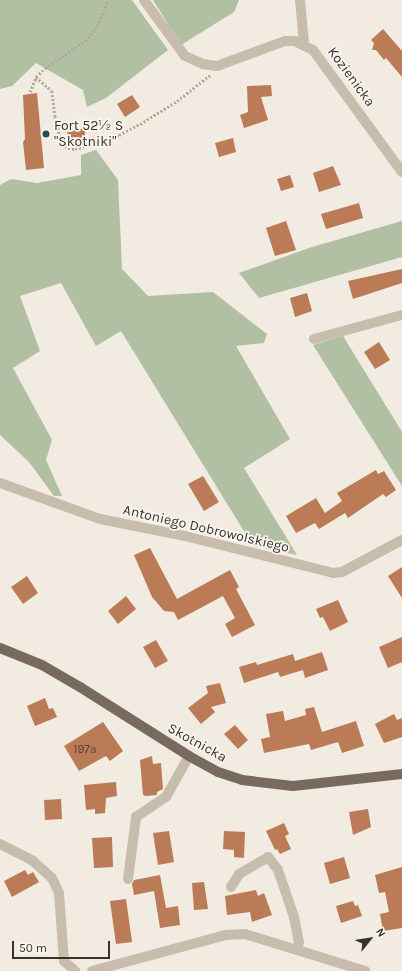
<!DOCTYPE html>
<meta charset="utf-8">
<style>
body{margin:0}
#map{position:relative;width:402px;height:971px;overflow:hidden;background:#f1ebe1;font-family:Karla,sans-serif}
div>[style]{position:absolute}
.green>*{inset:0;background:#b1bfa2}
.building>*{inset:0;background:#ba7b56}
.path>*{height:2.5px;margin-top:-1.25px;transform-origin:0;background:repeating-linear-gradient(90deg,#b4a898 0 2px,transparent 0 4px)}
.minor>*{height:10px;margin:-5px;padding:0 5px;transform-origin:5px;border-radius:5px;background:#c8bdad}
.major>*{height:10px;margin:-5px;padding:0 5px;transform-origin:5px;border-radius:5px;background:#786a5e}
.dots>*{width:11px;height:11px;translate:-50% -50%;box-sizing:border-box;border:2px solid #f9f5ed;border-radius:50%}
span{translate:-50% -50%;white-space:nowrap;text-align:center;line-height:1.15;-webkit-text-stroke:3.5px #f9f5ed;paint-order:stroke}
.number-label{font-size:12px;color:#584436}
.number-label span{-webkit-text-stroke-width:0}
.street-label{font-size:14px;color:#37312b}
.poi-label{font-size:14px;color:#37312b}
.left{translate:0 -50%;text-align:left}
.north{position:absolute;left:350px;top:919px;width:40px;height:40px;-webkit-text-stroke:3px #f9f5ed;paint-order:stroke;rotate:60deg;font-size:11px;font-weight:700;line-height:16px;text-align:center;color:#37312b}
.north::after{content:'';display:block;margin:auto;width:14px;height:18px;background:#37312b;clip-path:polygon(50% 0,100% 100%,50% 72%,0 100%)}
.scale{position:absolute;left:12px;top:941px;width:98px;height:18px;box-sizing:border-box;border:2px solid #37312b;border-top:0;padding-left:5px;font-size:12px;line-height:14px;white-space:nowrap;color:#37312b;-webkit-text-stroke:3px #f9f5ed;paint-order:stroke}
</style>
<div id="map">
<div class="green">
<div style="clip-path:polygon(0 0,132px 0,168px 50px,106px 98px,87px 107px,83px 90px,36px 63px,12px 86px,0 89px)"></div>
<div style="clip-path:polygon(153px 0,239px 0,234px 12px,181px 45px)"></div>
<div style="clip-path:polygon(96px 150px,118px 180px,122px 269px,148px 296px,213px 292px,267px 334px,264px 343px,236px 346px,290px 439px,244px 468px,297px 555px,253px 546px,121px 331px,96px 346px,61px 283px,20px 296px,40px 351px,13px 368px,52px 440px,46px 460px,62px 496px,54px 496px,29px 462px,0 435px,0 185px,11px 179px,37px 183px,81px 175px,81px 155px)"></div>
<div style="clip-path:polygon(402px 221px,402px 257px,259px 298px,239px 273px,312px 247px)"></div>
<div style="clip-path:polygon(343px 336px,402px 432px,402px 486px,313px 345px)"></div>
</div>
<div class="building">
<div style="clip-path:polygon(383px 29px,402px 51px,402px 77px,386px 58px,384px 60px,376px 50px,372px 50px,374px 43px,371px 40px)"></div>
<div style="clip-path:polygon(271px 85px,272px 96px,261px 97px,268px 120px,244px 128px,240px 115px,248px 112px,247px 86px)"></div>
<div style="clip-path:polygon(37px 93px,44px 168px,26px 170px,23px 142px,25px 139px,23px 95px)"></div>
<div style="clip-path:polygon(132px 95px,140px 107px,125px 117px,117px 104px)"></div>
<div style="clip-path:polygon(85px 128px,85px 141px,71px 144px,67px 132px)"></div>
<div style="clip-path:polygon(233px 138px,236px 152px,219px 157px,215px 143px)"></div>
<div style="clip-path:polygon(333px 166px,341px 185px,319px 192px,313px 173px)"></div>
<div style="clip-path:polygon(290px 175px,294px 187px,281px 191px,277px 179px)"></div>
<div style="clip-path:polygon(359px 203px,363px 218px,326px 229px,321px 214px)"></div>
<div style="clip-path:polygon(286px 221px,296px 250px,275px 256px,266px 228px)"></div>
<div style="clip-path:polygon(402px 269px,402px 283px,353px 299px,348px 281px)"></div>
<div style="clip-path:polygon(307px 293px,312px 311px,295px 317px,290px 298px)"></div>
<div style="clip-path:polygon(379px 342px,390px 360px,375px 369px,364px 352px)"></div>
<div style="clip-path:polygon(376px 470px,378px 474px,384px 471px,396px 490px,386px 497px,383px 494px,348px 518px,345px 513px,319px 529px,315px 523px,296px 533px,286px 516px,316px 498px,325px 513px,342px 501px,337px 493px)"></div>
<div style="clip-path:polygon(203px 476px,219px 502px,204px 511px,188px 484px)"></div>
<div style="clip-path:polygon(150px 548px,177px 599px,230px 570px,239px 587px,236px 589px,255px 625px,232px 637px,225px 624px,235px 618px,223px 596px,178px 620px,174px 612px,164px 611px,152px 597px,134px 555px)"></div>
<div style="clip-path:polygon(402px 567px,402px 598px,388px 576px)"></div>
<div style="clip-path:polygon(27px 576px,38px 593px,23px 604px,11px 587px)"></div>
<div style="clip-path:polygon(126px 596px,136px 609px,118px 624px,108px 611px)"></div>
<div style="clip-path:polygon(338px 600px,348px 622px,330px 631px,323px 617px,320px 618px,316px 609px)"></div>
<div style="clip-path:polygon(402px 637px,402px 662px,388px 668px,379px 647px)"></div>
<div style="clip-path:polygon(156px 640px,168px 661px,155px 668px,143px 647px)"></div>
<div style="clip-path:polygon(322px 652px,328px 670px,305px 678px,303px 670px,280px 677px,278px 672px,244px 683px,239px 667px,256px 662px,257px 665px,293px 654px,295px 661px)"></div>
<div style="clip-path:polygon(220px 683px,226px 703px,211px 707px,215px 712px,201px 724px,188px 708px,208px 693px,206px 686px)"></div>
<div style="clip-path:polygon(45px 698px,49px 709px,53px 708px,57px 717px,35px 726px,27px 706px)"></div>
<div style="clip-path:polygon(314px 707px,322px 732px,356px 721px,364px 746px,342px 753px,338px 742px,311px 750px,309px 744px,264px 753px,261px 739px,270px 737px,266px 714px,283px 711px,285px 721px,306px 715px,305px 709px)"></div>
<div style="clip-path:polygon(394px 714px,397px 720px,402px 718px,402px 737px,384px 743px,375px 724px)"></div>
<div style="clip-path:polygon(103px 722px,123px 751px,110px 761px,106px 756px,79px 771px,64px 746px)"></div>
<div style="clip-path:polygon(235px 725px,248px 740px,238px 749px,224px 734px)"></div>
<div style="clip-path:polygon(152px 756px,153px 764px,161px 763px,163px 789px,157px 792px,157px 795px,146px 796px,143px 795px,140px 760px)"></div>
<div style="clip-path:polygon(116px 782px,117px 796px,106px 798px,105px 813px,95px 814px,95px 809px,86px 810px,84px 785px)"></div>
<div style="clip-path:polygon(61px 799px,62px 819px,45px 820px,44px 800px)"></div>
<div style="clip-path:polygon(368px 809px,371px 827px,353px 835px,349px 812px)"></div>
<div style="clip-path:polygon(284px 823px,289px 834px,285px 836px,291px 849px,280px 854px,277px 849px,275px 850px,266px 831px)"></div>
<div style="clip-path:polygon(169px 831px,174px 862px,158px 865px,153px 833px)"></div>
<div style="clip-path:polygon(224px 831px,245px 832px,244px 858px,234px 857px,234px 850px,223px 849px)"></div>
<div style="clip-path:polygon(112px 837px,113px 867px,94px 868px,92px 838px)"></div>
<div style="clip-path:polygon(344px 857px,350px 878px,330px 884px,324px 863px)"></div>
<div style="clip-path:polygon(402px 867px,402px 928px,383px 931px,380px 914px,389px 912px,385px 892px,379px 893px,375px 875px)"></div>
<div style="clip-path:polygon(25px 870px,28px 875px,33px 872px,39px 882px,12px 897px,4px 881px)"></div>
<div style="clip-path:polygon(160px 875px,166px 908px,178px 906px,180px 925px,160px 928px,154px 891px,134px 895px,132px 884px,134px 880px)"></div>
<div style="clip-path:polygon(204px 882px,208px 909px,194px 910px,192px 883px)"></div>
<div style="clip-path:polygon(256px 890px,258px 896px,264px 893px,272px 915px,252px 922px,250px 912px,227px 915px,225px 896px)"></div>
<div style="clip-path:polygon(126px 899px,132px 942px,116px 944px,110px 901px)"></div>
<div style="clip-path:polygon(353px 901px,355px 906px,358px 905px,362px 916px,341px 923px,336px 906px)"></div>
</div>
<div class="path">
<div style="left:36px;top:77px;width:21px;rotate:41deg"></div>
<div style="left:52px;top:91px;width:25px;rotate:83deg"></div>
<div style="left:55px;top:116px;width:29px;rotate:76deg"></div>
<div style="left:62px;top:144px;width:7px;rotate:34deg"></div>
<div style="left:68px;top:148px;width:7px;rotate:8deg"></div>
<div style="left:75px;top:149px;width:46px;rotate:-17.7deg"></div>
<div style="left:119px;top:135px;width:24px;rotate:-28deg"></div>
<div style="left:140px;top:124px;width:44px;rotate:-31.9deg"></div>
<div style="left:177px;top:101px;width:42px;rotate:-38.2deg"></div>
<div style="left:30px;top:92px;width:16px;rotate:-68deg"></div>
<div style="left:36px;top:77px;width:13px;rotate:-45deg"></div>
<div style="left:45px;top:68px;width:48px;rotate:-34deg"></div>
<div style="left:85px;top:41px;width:19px;rotate:-51deg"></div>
<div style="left:97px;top:26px;width:28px;rotate:-67deg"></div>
</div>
<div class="minor">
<div style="left:144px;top:0;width:69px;rotate:53.8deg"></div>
<div style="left:185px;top:56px;width:20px;rotate:24deg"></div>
<div style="left:203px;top:64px;width:14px;rotate:8deg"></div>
<div style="left:217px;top:66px;width:72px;rotate:-20.2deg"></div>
<div style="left:285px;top:41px;width:10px"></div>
<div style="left:295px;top:41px;width:20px;rotate:27deg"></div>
<div style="left:313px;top:50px;width:151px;rotate:53.9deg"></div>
<div style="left:300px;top:0;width:44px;rotate:84.8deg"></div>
<div style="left:314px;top:339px;width:91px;rotate:-15.3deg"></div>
<div style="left:0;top:483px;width:106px;rotate:19.8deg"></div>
<div style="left:100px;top:519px;width:87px;rotate:11.3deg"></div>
<div style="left:185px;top:536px;width:153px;rotate:14deg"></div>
<div style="left:333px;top:573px;width:9px;rotate:-6deg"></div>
<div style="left:342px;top:572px;width:68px;rotate:-28.1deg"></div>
<div style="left:0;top:844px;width:37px;rotate:27deg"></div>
<div style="left:33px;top:861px;width:25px;rotate:42deg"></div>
<div style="left:52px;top:878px;width:17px;rotate:65deg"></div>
<div style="left:59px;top:893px;width:68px;rotate:85.8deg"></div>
<div style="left:64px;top:961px;width:15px;rotate:42deg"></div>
<div style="left:128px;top:879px;width:63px;rotate:-82.6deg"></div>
<div style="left:136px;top:817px;width:36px;rotate:-34deg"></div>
<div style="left:166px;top:797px;width:47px;rotate:-60.7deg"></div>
<div style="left:231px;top:887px;width:15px;rotate:-58deg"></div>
<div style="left:239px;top:874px;width:34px;rotate:-30deg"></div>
<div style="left:268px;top:857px;width:16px;rotate:52deg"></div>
<div style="left:278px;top:870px;width:50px;rotate:71.2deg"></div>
<div style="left:294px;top:917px;width:25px;rotate:79deg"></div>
<div style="left:299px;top:942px;width:7px;rotate:106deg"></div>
<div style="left:92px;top:971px;width:138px;rotate:-15.1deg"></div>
<div style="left:225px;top:935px;width:20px;rotate:-3deg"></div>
<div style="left:245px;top:934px;width:126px;rotate:17.1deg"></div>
</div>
<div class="major">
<div style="left:0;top:648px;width:45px;rotate:22deg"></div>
<div style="left:42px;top:665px;width:44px;rotate:30.1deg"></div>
<div style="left:80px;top:687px;width:129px;rotate:32.3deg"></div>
<div style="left:189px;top:756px;width:33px;rotate:29deg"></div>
<div style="left:218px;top:772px;width:25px;rotate:18deg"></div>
<div style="left:242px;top:780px;width:51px;rotate:6.7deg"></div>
<div style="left:293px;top:786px;width:110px;rotate:-6.3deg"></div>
</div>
<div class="dots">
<div style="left:46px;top:134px;background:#254b55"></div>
</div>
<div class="number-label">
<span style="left:85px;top:750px">197a</span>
</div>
<div class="street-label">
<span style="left:351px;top:77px;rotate:54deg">Kozienicka</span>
<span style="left:206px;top:529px;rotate:13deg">Antoniego Dobrowolskiego</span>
<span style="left:197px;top:743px;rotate:29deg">Skotnicka</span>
</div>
<div class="poi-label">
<span class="left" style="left:54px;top:134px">Fort 52½ S<br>"Skotniki"</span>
</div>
<div class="north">N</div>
<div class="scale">50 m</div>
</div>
